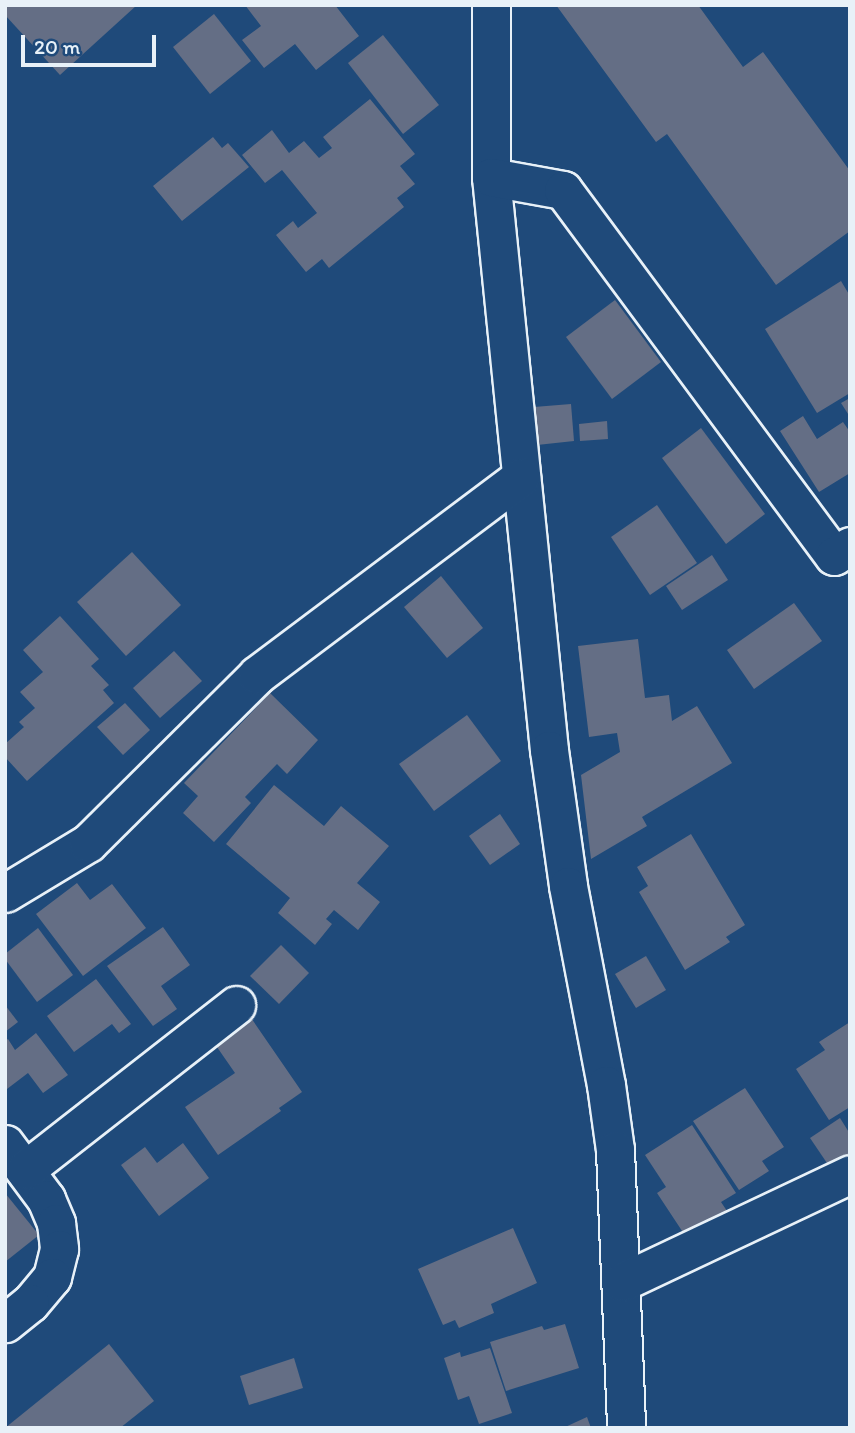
<!DOCTYPE html>
<style>
body{margin:0}
#map{position:relative;width:855px;height:1433px;overflow:hidden;background:#1f4a7a;font-family:Itim,sans-serif}
div>[style]{position:absolute}
.building>*{inset:0;background:#646e85}
.roads{filter:drop-shadow(2px 0 #e8f1f8) drop-shadow(-2px 0 #e8f1f8) drop-shadow(0 2px #e8f1f8) drop-shadow(0 -2px #e8f1f8)}
.minor>*{height:37px;margin:-18.5px;padding:0 18.5px;transform-origin:18.5px;border-radius:18.5px;background:#1f4a7a}
span{translate:-50% -50%;white-space:nowrap;text-align:center;line-height:1.15;-webkit-text-stroke:5px #1f4a7a;paint-order:stroke}
.frame{position:absolute;inset:0;border:7px solid #e8f1f8;pointer-events:none}
.scale{position:absolute;left:21px;top:35px;width:135px;height:32px;box-sizing:border-box;border:4px solid #e8f1f8;border-top:0;padding-left:9px;font-size:21px;line-height:24px;white-space:nowrap;color:#e8f1f8;-webkit-text-stroke:5px #1f4a7a;paint-order:stroke}
</style>
<div id="map">
<div class="building">
<div style="clip-path:polygon(5px 5px,137px 5px,60px 75px,5px 15px)"></div>
<div style="clip-path:polygon(245px 5px,335px 5px,359px 36px,316px 70px,295px 44px,264px 68px,242px 40px,261px 26px)"></div>
<div style="clip-path:polygon(556px 5px,698px 5px,743px 67px,763px 52px,850px 171px,850px 231px,776px 285px,667px 134px,656px 142px)"></div>
<div style="clip-path:polygon(214px 14px,251px 61px,210px 94px,173px 47px)"></div>
<div style="clip-path:polygon(383px 35px,439px 105px,403px 134px,348px 63px)"></div>
<div style="clip-path:polygon(370px 99px,415px 154px,400px 166px,415px 184px,397px 198px,404px 207px,329px 268px,322px 259px,306px 272px,276px 235px,293px 221px,298px 228px,317px 213px,282px 170px,265px 183px,242px 155px,272px 130px,289px 153px,304px 141px,319px 158px,332px 148px,323px 137px)"></div>
<div style="clip-path:polygon(213px 137px,222px 148px,228px 143px,249px 167px,182px 221px,153px 186px)"></div>
<div style="clip-path:polygon(841px 281px,850px 296px,850px 393px,817px 413px,765px 329px)"></div>
<div style="clip-path:polygon(615px 300px,661px 362px,612px 399px,566px 337px)"></div>
<div style="clip-path:polygon(850px 398px,850px 417px,841px 403px)"></div>
<div style="clip-path:polygon(571px 404px,574px 441px,537px 445px,534px 407px)"></div>
<div style="clip-path:polygon(803px 416px,817px 439px,843px 422px,850px 432px,850px 473px,819px 492px,780px 431px)"></div>
<div style="clip-path:polygon(607px 421px,608px 439px,580px 441px,579px 424px)"></div>
<div style="clip-path:polygon(701px 428px,765px 514px,726px 544px,662px 458px)"></div>
<div style="clip-path:polygon(657px 505px,697px 563px,650px 595px,611px 537px)"></div>
<div style="clip-path:polygon(132px 552px,181px 605px,126px 656px,77px 602px)"></div>
<div style="clip-path:polygon(712px 555px,728px 580px,682px 610px,666px 586px)"></div>
<div style="clip-path:polygon(441px 576px,483px 628px,447px 658px,404px 607px)"></div>
<div style="clip-path:polygon(794px 603px,822px 641px,754px 689px,727px 650px)"></div>
<div style="clip-path:polygon(60px 616px,99px 659px,91px 666px,109px 685px,103px 690px,114px 703px,27px 781px,5px 757px,5px 744px,24px 727px,19px 722px,35px 708px,20px 692px,43px 672px,23px 650px)"></div>
<div style="clip-path:polygon(638px 639px,645px 698px,669px 695px,672px 721px,697px 706px,732px 763px,642px 817px,647px 826px,591px 859px,581px 775px,620px 752px,617px 733px,589px 737px,578px 646px)"></div>
<div style="clip-path:polygon(174px 651px,202px 681px,160px 718px,133px 688px)"></div>
<div style="clip-path:polygon(270px 693px,318px 740px,287px 774px,277px 764px,245px 797px,251px 803px,214px 842px,183px 813px,198px 796px,184px 783px)"></div>
<div style="clip-path:polygon(125px 703px,150px 730px,123px 755px,97px 727px)"></div>
<div style="clip-path:polygon(467px 715px,501px 761px,434px 811px,399px 764px)"></div>
<div style="clip-path:polygon(274px 785px,324px 826px,341px 806px,389px 846px,357px 883px,380px 902px,358px 930px,334px 910px,326px 919px,332px 924px,315px 945px,278px 913px,290px 898px,226px 844px)"></div>
<div style="clip-path:polygon(500px 814px,520px 844px,490px 865px,469px 836px)"></div>
<div style="clip-path:polygon(691px 834px,745px 925px,726px 937px,730px 942px,685px 970px,639px 892px,648px 886px,637px 867px)"></div>
<div style="clip-path:polygon(77px 883px,90px 900px,112px 884px,146px 928px,83px 976px,36px 914px)"></div>
<div style="clip-path:polygon(163px 927px,190px 965px,161px 986px,177px 1009px,153px 1026px,107px 966px)"></div>
<div style="clip-path:polygon(38px 928px,73px 975px,37px 1002px,5px 959px,5px 954px)"></div>
<div style="clip-path:polygon(281px 945px,309px 973px,279px 1004px,250px 976px)"></div>
<div style="clip-path:polygon(646px 956px,666px 990px,636px 1008px,615px 974px)"></div>
<div style="clip-path:polygon(96px 979px,131px 1024px,119px 1033px,112px 1024px,74px 1052px,47px 1016px)"></div>
<div style="clip-path:polygon(5px 1005px,18px 1022px,5px 1032px)"></div>
<div style="clip-path:polygon(247px 1012px,302px 1092px,279px 1108px,281px 1111px,218px 1155px,185px 1107px,235px 1073px,210px 1037px)"></div>
<div style="clip-path:polygon(850px 1022px,850px 1107px,829px 1120px,796px 1069px,825px 1050px,819px 1042px)"></div>
<div style="clip-path:polygon(36px 1033px,68px 1075px,43px 1093px,28px 1073px,7px 1089px,5px 1041px,8px 1039px,15px 1050px)"></div>
<div style="clip-path:polygon(745px 1088px,784px 1147px,762px 1161px,769px 1171px,739px 1190px,693px 1121px)"></div>
<div style="clip-path:polygon(840px 1118px,850px 1134px,850px 1156px,831px 1169px,810px 1138px)"></div>
<div style="clip-path:polygon(692px 1125px,736px 1193px,721px 1202px,729px 1214px,688px 1240px,657px 1193px,666px 1187px,645px 1155px)"></div>
<div style="clip-path:polygon(183px 1143px,209px 1178px,159px 1216px,121px 1165px,145px 1147px,157px 1163px)"></div>
<div style="clip-path:polygon(5px 1193px,39px 1235px,5px 1262px)"></div>
<div style="clip-path:polygon(513px 1228px,537px 1283px,491px 1304px,494px 1313px,459px 1328px,455px 1320px,443px 1325px,418px 1269px)"></div>
<div style="clip-path:polygon(565px 1324px,579px 1368px,506px 1391px,490px 1342px,542px 1326px,544px 1330px)"></div>
<div style="clip-path:polygon(109px 1344px,154px 1401px,120px 1428px,5px 1428px)"></div>
<div style="clip-path:polygon(490px 1348px,512px 1413px,479px 1424px,469px 1396px,458px 1400px,444px 1358px,460px 1352px,461px 1357px)"></div>
<div style="clip-path:polygon(294px 1358px,303px 1388px,249px 1405px,240px 1376px)"></div>
<div style="clip-path:polygon(587px 1417px,591px 1428px,563px 1428px)"></div>
</div>
<div class="roads">
<div class="minor">
<div style="left:491px;top:5px;width:172px;rotate:90deg"></div>
<div style="left:491px;top:177px;width:576px;rotate:84.22deg"></div>
<div style="left:549px;top:750px;width:137px;rotate:82deg"></div>
<div style="left:568px;top:886px;width:203px;rotate:79.2deg"></div>
<div style="left:606px;top:1085px;width:66px;rotate:82.1deg"></div>
<div style="left:615px;top:1150px;width:278px;rotate:87.7deg"></div>
<div style="left:491px;top:177px;width:73px;rotate:10.2deg"></div>
<div style="left:563px;top:190px;width:455px;rotate:53.5deg"></div>
<div style="left:834px;top:556px;width:19px;rotate:-32deg"></div>
<div style="left:5px;top:893px;width:97px;rotate:-31.1deg"></div>
<div style="left:88px;top:843px;width:238px;rotate:-44.8deg"></div>
<div style="left:257px;top:675px;width:330px;rotate:-36.9deg"></div>
<div style="left:5px;top:1144px;width:69px;rotate:53.3deg"></div>
<div style="left:46px;top:1199px;width:26px;rotate:67deg"></div>
<div style="left:56px;top:1223px;width:26px;rotate:83deg"></div>
<div style="left:59px;top:1249px;width:29px;rotate:104deg"></div>
<div style="left:52px;top:1277px;width:34px;rotate:130deg"></div>
<div style="left:30px;top:1303px;width:32px;rotate:141deg"></div>
<div style="left:25px;top:1170px;width:268px;rotate:-38deg"></div>
<div style="left:622px;top:1282px;width:252px;rotate:-25.3deg"></div>
</div>
</div>
<div class="frame"></div>
<div class="scale">20 m</div>
</div>
